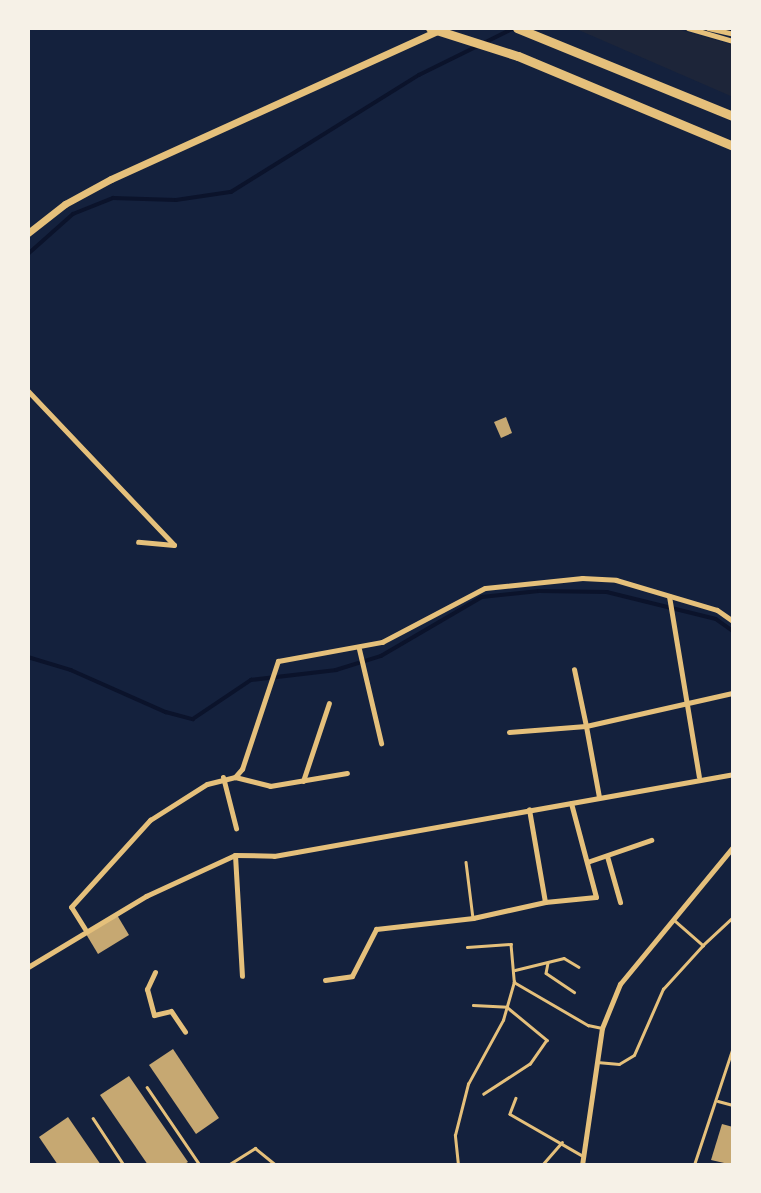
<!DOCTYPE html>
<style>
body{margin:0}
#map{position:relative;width:761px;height:1193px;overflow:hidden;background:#14213d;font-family:"Titillium Web",sans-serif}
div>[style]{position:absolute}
.green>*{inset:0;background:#1d2539}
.stream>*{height:3.5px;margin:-1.75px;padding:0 1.75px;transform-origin:1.75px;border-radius:1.75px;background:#0b132b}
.building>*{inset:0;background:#c6a872}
.service>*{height:2.5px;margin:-1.25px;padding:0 1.25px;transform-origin:1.25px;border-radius:1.25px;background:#e5c07b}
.minor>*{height:5px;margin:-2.5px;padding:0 2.5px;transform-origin:2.5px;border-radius:2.5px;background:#e5c07b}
.secondary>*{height:7px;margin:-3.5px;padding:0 3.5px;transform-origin:3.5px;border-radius:3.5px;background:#e5c07b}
.motorway>*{height:9px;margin:-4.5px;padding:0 4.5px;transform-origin:4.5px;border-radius:4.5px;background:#e5c07b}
span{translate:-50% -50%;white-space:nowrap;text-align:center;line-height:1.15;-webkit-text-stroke:5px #f6f1e7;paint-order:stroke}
.frame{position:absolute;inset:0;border:30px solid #f6f1e7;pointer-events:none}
</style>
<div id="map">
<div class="green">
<div style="clip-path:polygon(574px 28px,673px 28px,733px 45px,733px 97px)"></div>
</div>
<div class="stream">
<div style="left:28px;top:254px;width:60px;rotate:-41.6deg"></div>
<div style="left:73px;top:214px;width:43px;rotate:-21.8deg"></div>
<div style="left:113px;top:198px;width:63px;rotate:1.8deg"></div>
<div style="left:176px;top:200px;width:56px;rotate:-8.3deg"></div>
<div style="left:231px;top:192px;width:221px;rotate:-31.9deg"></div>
<div style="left:419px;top:75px;width:106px;rotate:-26.3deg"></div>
<div style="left:28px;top:657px;width:45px;rotate:16.8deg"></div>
<div style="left:71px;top:670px;width:104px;rotate:23.9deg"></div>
<div style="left:166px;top:712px;width:28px;rotate:15deg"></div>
<div style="left:193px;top:719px;width:70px;rotate:-33.9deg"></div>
<div style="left:251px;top:680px;width:86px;rotate:-6.7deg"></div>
<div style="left:336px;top:670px;width:47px;rotate:-17.3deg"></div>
<div style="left:381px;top:656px;width:117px;rotate:-30.3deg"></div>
<div style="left:482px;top:597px;width:57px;rotate:-6deg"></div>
<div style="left:539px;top:591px;width:68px;rotate:0.8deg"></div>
<div style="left:607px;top:592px;width:112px;rotate:13.9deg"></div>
<div style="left:716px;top:619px;width:21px;rotate:35deg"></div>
</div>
<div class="building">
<div style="clip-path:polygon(506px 417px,512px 433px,501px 438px,494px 422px)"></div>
<div style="clip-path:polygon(117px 915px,129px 935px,98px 954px,86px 934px)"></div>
<div style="clip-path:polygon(173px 1049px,219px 1118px,196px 1134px,149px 1065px)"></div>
<div style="clip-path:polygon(129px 1076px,188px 1162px,183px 1165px,148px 1165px,100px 1095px)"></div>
<div style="clip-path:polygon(68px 1117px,101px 1165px,58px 1165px,39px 1137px)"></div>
<div style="clip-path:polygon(722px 1124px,733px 1127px,733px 1165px,711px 1160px)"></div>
</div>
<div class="service">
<div style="left:466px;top:862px;width:56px;rotate:82.9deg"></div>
<div style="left:673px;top:919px;width:40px;rotate:41deg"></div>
<div style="left:703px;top:945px;width:41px;rotate:-43deg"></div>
<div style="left:467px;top:947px;width:44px;rotate:-3.9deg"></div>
<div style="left:511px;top:944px;width:38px;rotate:85deg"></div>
<div style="left:548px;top:963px;width:10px;rotate:101deg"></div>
<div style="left:546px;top:973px;width:34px;rotate:34deg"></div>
<div style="left:515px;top:970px;width:50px;rotate:-13.8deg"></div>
<div style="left:564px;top:958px;width:17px;rotate:31deg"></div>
<div style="left:473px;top:1005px;width:34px;rotate:3deg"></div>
<div style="left:507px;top:1007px;width:52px;rotate:39.5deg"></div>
<div style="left:547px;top:1040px;width:29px;rotate:125deg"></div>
<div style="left:530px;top:1064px;width:55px;rotate:146.9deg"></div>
<div style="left:597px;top:1062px;width:22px;rotate:5deg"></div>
<div style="left:619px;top:1064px;width:17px;rotate:-31deg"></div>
<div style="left:634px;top:1055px;width:72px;rotate:-66.3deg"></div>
<div style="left:663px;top:989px;width:59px;rotate:-47.7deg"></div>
<div style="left:147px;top:1087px;width:94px;rotate:55.8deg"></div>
<div style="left:516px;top:1098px;width:17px;rotate:111deg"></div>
<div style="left:510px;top:1114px;width:84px;rotate:29.9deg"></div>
<div style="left:718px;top:1101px;width:16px;rotate:15deg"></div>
<div style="left:93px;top:1118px;width:56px;rotate:56.6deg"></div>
<div style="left:228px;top:1165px;width:32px;rotate:-32deg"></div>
<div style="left:255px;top:1148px;width:27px;rotate:39deg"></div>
<div style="left:458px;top:1165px;width:30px;rotate:-96deg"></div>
<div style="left:455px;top:1135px;width:53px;rotate:-75.7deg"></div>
<div style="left:468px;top:1084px;width:73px;rotate:-61.3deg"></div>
<div style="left:503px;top:1020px;width:40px;rotate:-74deg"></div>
<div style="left:514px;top:982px;width:86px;rotate:30.2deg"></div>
<div style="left:588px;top:1025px;width:14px;rotate:12deg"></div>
<div style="left:515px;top:1165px;width:12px"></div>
<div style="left:542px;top:1165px;width:30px;rotate:-49deg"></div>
<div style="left:694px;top:1165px;width:124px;rotate:-71.7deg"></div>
</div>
<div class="minor">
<div style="left:688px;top:28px;width:47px;rotate:16.1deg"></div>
<div style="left:708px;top:28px;width:26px;rotate:13deg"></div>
<div style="left:28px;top:391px;width:212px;rotate:46.5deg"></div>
<div style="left:174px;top:545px;width:36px;rotate:-175deg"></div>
<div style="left:669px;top:596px;width:183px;rotate:80.6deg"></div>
<div style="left:359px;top:649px;width:97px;rotate:76.8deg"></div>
<div style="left:509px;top:732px;width:77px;rotate:-4.5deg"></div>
<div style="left:586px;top:726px;width:58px;rotate:-101.9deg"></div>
<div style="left:223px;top:777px;width:53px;rotate:75.7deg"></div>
<div style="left:235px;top:777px;width:36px;rotate:14deg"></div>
<div style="left:270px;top:786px;width:78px;rotate:-9.6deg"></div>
<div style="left:303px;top:781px;width:82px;rotate:-71.6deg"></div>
<div style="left:599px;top:797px;width:72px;rotate:-100.4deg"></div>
<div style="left:586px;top:726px;width:151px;rotate:-12.7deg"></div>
<div style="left:235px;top:855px;width:121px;rotate:86.7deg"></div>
<div style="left:607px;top:856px;width:48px;rotate:74.2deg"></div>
<div style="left:587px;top:862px;width:68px;rotate:-19deg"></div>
<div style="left:545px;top:902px;width:51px;rotate:-5.6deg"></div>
<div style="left:596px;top:897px;width:97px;rotate:-104.9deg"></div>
<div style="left:85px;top:929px;width:26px;rotate:-122deg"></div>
<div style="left:71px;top:907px;width:118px;rotate:-47.8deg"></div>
<div style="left:150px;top:820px;width:67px;rotate:-32.3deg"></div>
<div style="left:207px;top:784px;width:29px;rotate:-14deg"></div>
<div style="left:235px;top:777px;width:11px;rotate:-49deg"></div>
<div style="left:242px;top:769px;width:114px;rotate:-71.6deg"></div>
<div style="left:278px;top:661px;width:106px;rotate:-10.4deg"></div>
<div style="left:382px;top:642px;width:116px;rotate:-27.7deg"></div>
<div style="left:485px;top:588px;width:98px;rotate:-5.9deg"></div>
<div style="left:582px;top:578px;width:34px;rotate:3deg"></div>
<div style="left:616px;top:580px;width:105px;rotate:16.5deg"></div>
<div style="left:717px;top:610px;width:19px;rotate:35deg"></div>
<div style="left:28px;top:967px;width:138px;rotate:-31deg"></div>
<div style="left:146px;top:896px;width:98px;rotate:-24.7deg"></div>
<div style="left:235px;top:855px;width:39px;rotate:1deg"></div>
<div style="left:274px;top:856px;width:466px;rotate:-10.1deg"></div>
<div style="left:155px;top:972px;width:19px;rotate:115deg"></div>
<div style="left:147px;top:989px;width:27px;rotate:75deg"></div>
<div style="left:154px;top:1015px;width:17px;rotate:-13deg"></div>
<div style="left:171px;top:1011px;width:25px;rotate:56deg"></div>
<div style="left:325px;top:980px;width:27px;rotate:-8deg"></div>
<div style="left:352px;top:976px;width:53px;rotate:-62.9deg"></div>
<div style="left:376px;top:929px;width:98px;rotate:-6.5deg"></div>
<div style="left:473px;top:918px;width:74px;rotate:-12.5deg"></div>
<div style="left:545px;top:902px;width:94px;rotate:-99.8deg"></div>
<div style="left:582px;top:1165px;width:138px;rotate:-81.7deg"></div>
<div style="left:602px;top:1028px;width:48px;rotate:-67.8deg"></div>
<div style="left:620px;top:984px;width:178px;rotate:-50.5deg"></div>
</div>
<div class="secondary">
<div style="left:28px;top:233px;width:47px;rotate:-38.1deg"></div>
<div style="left:65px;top:204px;width:52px;rotate:-28.5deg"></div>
<div style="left:111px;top:179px;width:360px;rotate:-24.4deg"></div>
</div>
<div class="motorway">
<div style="left:430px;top:28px;width:92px;rotate:17.7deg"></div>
<div style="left:518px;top:56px;width:233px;rotate:22.7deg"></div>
<div style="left:517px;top:28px;width:233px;rotate:22.2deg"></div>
</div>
<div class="frame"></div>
</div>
